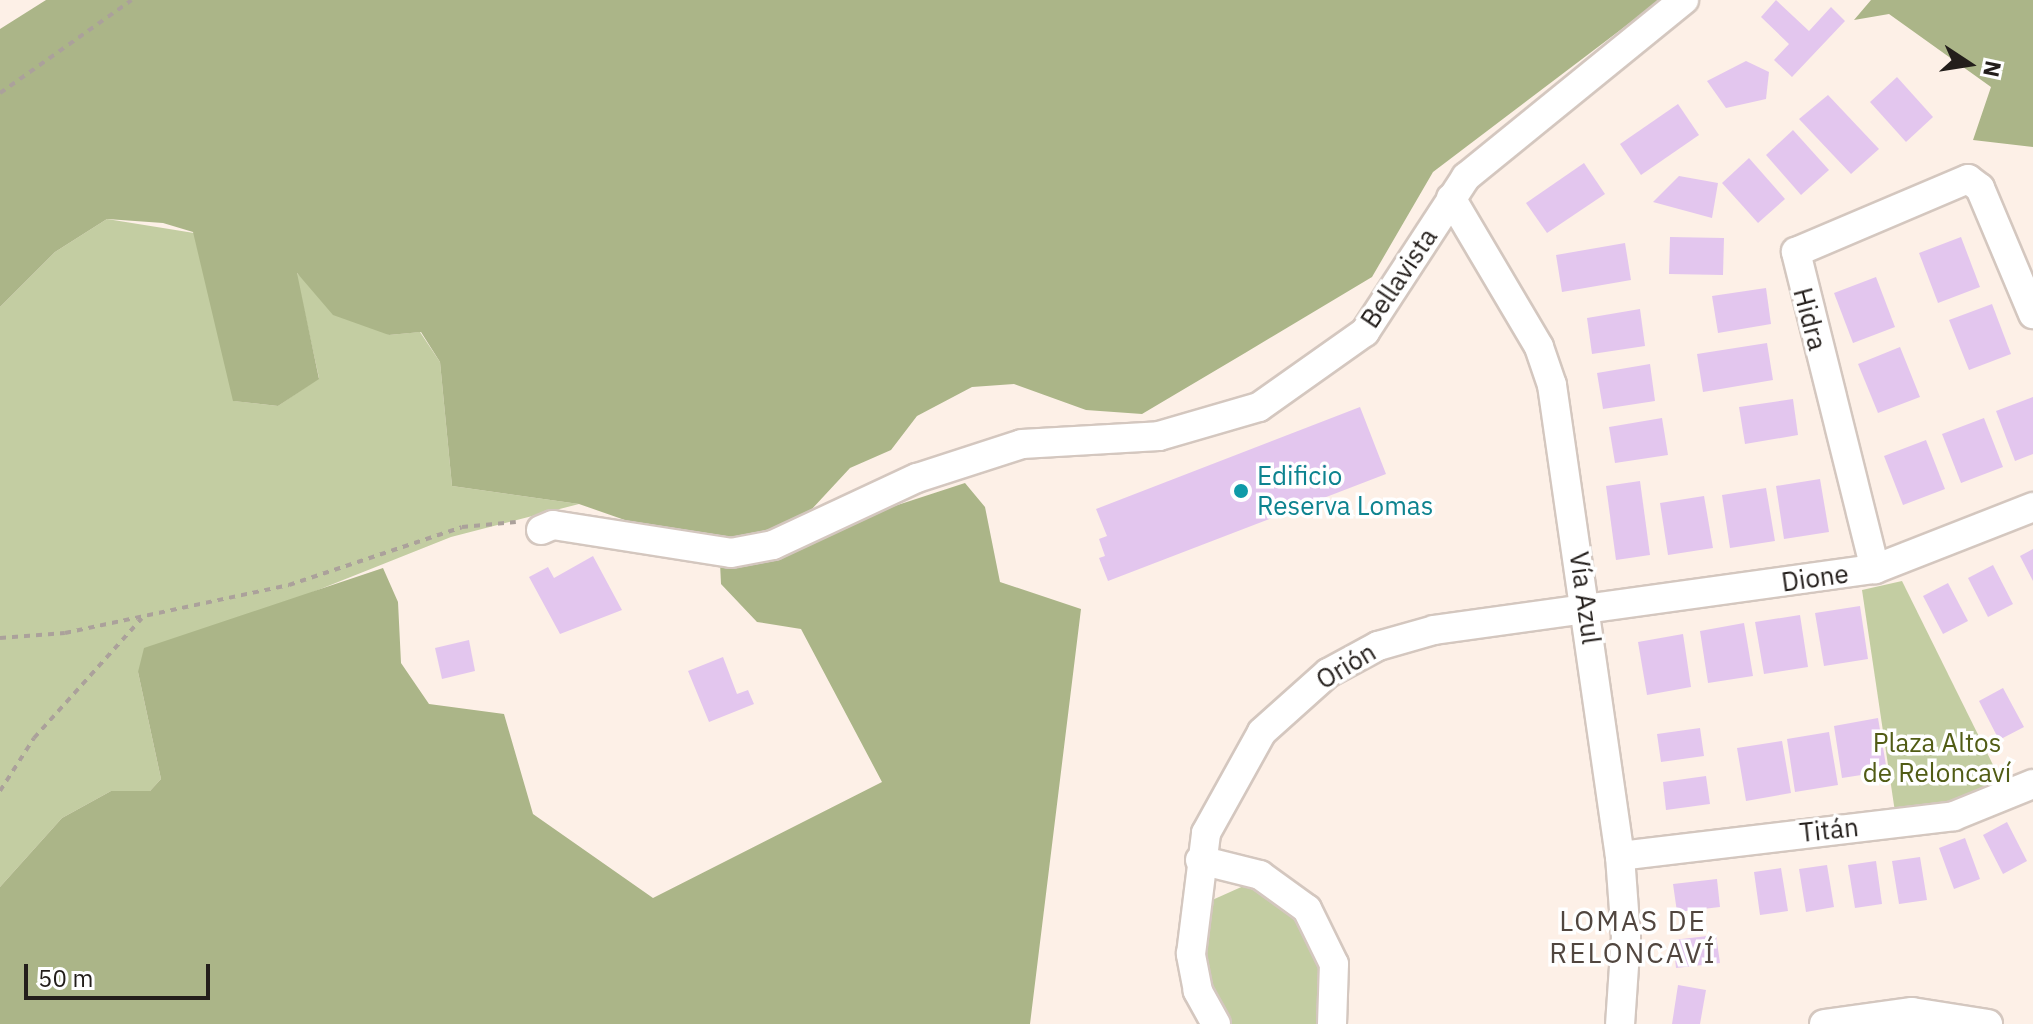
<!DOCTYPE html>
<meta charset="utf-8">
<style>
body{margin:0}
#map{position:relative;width:2033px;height:1024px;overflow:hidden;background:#fdf0e7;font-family:"IBM Plex Sans",sans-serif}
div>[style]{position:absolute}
.green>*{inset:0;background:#c3cda2}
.forest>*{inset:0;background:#abb588}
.building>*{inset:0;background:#e3c6ee}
.path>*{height:4px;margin-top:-2px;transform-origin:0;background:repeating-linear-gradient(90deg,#aba19b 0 6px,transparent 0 12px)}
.roads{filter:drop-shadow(2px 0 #d4c7bf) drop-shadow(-2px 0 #d4c7bf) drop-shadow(0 2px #d4c7bf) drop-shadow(0 -2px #d4c7bf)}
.minor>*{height:28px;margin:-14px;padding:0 14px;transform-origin:14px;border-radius:14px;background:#fff}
.dots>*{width:22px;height:22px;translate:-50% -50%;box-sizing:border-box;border:4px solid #fff;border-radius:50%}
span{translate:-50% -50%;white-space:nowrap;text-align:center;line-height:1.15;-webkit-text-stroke:7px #fff;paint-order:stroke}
.street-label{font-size:26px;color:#231e1b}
.culture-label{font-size:26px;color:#0d838f}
.left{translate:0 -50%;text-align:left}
.park-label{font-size:26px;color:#515c15}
.neighbourhood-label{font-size:28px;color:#51463f;letter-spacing:2px}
.north{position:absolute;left:1929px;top:24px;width:80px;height:80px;-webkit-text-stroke:6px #fff;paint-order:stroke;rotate:102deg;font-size:22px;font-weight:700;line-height:32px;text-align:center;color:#231e1b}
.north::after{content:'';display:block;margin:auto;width:28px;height:36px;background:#231e1b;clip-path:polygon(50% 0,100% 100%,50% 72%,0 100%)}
.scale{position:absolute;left:24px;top:964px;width:186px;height:36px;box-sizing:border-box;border:4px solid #231e1b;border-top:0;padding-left:10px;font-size:24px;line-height:28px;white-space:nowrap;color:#231e1b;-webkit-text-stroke:6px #fff;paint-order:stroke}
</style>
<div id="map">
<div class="green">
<div style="clip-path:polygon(107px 219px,194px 233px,234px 401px,278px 406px,319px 378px,296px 273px,389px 335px,420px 332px,440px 362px,452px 486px,579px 504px,451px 537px,250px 617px,138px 672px,161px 779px,150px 791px,111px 791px,62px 818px,0 887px,0 307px,55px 252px)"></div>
<div style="clip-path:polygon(1902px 581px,2001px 781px,1967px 802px,1895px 812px,1862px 590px)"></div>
<div style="clip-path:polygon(1248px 884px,1292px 909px,1324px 970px,1320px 1024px,1231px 1024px,1218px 1006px,1204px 965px,1210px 901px)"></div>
</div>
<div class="forest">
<div style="clip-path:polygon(46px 0,1660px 0,1433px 172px,1372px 277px,1245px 353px,1142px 414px,1086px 410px,1014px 384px,972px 387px,917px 416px,891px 450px,850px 468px,811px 510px,756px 541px,662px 533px,579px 504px,452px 486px,440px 362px,421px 332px,389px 335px,333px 315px,297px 273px,319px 379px,278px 406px,233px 401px,193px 232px,163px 223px,107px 219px,55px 252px,0 307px,0 29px)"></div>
<div style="clip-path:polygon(1871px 0,2033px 0,2033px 147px,1973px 140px,1991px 87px,1889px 14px,1854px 20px)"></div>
<div style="clip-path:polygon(965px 483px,985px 507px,1000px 582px,1081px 609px,1030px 1024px,0 1024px,0 887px,62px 818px,111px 791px,150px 791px,161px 779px,138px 672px,144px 648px,383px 568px,398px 602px,401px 663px,429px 704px,504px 714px,533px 814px,653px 898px,882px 782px,801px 629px,757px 622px,721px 584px,720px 563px)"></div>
</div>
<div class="building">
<div style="clip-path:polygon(1776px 0,1809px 31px,1831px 7px,1845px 21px,1792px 77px,1774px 60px,1789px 44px,1761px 17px)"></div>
<div style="clip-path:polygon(1746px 61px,1769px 72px,1766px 99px,1726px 108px,1707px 81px)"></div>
<div style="clip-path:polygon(1897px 77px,1933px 117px,1906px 142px,1870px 102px)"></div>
<div style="clip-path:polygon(1828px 95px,1879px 149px,1851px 174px,1799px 119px)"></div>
<div style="clip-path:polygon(1678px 104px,1699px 135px,1641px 175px,1620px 144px)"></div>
<div style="clip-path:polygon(1793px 130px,1829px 170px,1801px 195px,1766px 155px)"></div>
<div style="clip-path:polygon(1749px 158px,1785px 199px,1758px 223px,1722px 183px)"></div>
<div style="clip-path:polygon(1584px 163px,1605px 194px,1547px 233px,1526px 203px)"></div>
<div style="clip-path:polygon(1679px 176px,1718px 183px,1712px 218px,1653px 202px)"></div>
<div style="clip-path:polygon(1670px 237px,1724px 238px,1723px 275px,1669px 274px)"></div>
<div style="clip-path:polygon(1961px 237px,1980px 287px,1938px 303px,1919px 253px)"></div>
<div style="clip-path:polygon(1625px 243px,1631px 280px,1562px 292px,1556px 255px)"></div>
<div style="clip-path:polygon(1876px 277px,1895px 327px,1853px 343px,1834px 293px)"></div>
<div style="clip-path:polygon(1766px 288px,1771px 324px,1718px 333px,1712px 296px)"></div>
<div style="clip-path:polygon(1992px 304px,2011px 354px,1969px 370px,1949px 320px)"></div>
<div style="clip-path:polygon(1640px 309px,1645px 346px,1592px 354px,1587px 318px)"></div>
<div style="clip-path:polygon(1767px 343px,1773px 380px,1703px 392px,1697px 354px)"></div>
<div style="clip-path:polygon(1900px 347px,1920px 397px,1878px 413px,1858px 364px)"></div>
<div style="clip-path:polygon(1650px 364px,1655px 401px,1603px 409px,1597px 373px)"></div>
<div style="clip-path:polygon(2033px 397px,2033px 454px,2015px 461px,1996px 411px)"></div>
<div style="clip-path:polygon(1793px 399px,1798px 435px,1745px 444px,1739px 407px)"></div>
<div style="clip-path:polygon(1360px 407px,1386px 474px,1108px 581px,1099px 558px,1105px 556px,1099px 539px,1107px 536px,1096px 509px)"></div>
<div style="clip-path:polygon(1662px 418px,1668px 455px,1615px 463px,1609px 427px)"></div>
<div style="clip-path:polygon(1984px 418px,2003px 467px,1961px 483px,1942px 434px)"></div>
<div style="clip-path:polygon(1926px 440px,1945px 489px,1903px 505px,1884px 456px)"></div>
<div style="clip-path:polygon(1820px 479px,1829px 532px,1784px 539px,1776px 486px)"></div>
<div style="clip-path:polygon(1640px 481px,1650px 555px,1616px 560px,1606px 486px)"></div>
<div style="clip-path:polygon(1766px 488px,1775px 541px,1730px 548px,1722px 495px)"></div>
<div style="clip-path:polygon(1704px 496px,1713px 548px,1668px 555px,1660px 503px)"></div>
<div style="clip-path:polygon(2033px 549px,2033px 581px,2020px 556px)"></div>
<div style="clip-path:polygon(593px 556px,622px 610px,560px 634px,529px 577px,548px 567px,554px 578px)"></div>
<div style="clip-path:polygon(1993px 565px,2013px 604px,1988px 617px,1968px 578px)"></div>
<div style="clip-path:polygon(1948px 583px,1968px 621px,1943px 634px,1923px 596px)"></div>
<div style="clip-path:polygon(1860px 606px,1868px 659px,1824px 666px,1815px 613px)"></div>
<div style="clip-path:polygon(1800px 615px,1808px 667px,1764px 674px,1755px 622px)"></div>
<div style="clip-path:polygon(1744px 623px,1753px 676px,1708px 683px,1700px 631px)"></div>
<div style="clip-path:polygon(1683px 634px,1691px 687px,1647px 695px,1638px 642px)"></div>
<div style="clip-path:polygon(469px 640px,475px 671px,442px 679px,435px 648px)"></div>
<div style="clip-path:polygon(723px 657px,737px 694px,748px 690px,754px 704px,709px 722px,688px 671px)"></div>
<div style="clip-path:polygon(2003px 688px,2024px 727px,1999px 740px,1979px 701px)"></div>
<div style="clip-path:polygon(1878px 718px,1887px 771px,1842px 778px,1834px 726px)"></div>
<div style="clip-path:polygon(1700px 728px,1704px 756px,1661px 762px,1657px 734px)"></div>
<div style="clip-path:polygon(1829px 732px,1838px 785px,1795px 792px,1787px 739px)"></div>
<div style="clip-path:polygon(1782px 741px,1791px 793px,1746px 801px,1737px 748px)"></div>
<div style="clip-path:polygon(1706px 776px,1710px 804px,1666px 810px,1663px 782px)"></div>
<div style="clip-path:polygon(2007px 822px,2027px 861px,2003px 874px,1983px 835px)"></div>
<div style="clip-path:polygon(1965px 838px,1980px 879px,1954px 889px,1939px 848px)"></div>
<div style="clip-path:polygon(1920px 857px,1927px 900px,1899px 904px,1892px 861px)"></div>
<div style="clip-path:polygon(1876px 861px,1882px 904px,1855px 908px,1848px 865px)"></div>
<div style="clip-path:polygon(1827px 865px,1834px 907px,1806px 912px,1799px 869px)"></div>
<div style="clip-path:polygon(1781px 868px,1788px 911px,1760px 915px,1754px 872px)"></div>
<div style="clip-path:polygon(1717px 879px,1720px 907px,1677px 912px,1673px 884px)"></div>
<div style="clip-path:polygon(1716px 935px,1720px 963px,1676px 968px,1673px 940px)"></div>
<div style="clip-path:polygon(1678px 985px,1706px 990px,1700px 1024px,1672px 1024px)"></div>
</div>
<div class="path">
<div style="left:0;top:93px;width:161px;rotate:-35.2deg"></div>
<div style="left:0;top:638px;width:65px;rotate:-4.4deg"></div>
<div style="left:65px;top:633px;width:229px;rotate:-12.1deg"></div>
<div style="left:289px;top:585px;width:182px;rotate:-18.5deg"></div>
<div style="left:462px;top:527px;width:54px;rotate:-5.3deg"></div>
<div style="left:0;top:791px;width:63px;rotate:-57.3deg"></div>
<div style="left:34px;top:738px;width:161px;rotate:-48deg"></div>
</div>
<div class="roads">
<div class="minor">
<div style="left:1451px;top:198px;width:173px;rotate:59.4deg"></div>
<div style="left:1539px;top:347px;width:40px;rotate:71.1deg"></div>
<div style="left:1552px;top:385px;width:476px;rotate:81.8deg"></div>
<div style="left:1620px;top:856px;width:81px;rotate:85.8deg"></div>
<div style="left:1626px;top:937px;width:87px;rotate:93.9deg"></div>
<div style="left:541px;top:530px;width:13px;rotate:-23deg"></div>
<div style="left:553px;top:525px;width:180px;rotate:8.9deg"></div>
<div style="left:731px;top:553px;width:43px;rotate:-10.8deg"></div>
<div style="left:773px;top:545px;width:159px;rotate:-25deg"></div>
<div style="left:917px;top:478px;width:110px;rotate:-17.9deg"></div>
<div style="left:1022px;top:444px;width:137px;rotate:-3.3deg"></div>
<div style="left:1159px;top:436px;width:104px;rotate:-16.2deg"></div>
<div style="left:1259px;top:407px;width:130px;rotate:-35.3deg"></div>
<div style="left:1365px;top:332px;width:185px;rotate:-56.9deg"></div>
<div style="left:1466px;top:177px;width:281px;rotate:-39.1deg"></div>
<div style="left:1875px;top:569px;width:327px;rotate:-104deg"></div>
<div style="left:1796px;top:252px;width:187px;rotate:-23deg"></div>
<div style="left:1968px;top:179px;width:15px;rotate:37deg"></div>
<div style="left:1980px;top:188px;width:137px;rotate:67.2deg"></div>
<div style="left:1620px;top:856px;width:336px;rotate:-6.8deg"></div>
<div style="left:1954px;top:816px;width:85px;rotate:-22.1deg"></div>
<div style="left:1200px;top:860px;width:62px;rotate:14deg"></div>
<div style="left:1260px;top:875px;width:58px;rotate:35.9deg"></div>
<div style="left:1307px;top:909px;width:61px;rotate:63.9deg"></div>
<div style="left:1334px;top:964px;width:60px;rotate:91.9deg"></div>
<div style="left:1216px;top:1024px;width:38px;rotate:-119deg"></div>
<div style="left:1198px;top:991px;width:38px;rotate:-101deg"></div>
<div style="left:1191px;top:954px;width:122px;rotate:-82.9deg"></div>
<div style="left:1206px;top:833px;width:115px;rotate:-61deg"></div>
<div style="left:1262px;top:732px;width:89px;rotate:-41.8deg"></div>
<div style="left:1328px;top:673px;width:57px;rotate:-28.4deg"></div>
<div style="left:1378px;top:646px;width:58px;rotate:-15.9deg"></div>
<div style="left:1434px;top:630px;width:445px;rotate:-7.9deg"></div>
<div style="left:1875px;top:569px;width:170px;rotate:-21.4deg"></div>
<div style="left:1824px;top:1024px;width:89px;rotate:-7.8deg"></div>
<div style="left:1912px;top:1012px;width:77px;rotate:9deg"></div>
</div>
</div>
<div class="dots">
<div style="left:1241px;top:491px;background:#0f9aa8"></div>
</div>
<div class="street-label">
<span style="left:1399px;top:278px;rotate:-56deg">Bellavista</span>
<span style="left:1810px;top:319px;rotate:75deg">Hidra</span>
<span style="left:1815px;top:578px;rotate:-8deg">Dione</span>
<span style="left:1585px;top:598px;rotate:82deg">Vía Azul</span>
<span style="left:1346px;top:666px;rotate:-31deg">Orión</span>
<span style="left:1829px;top:830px;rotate:-6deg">Titán</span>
</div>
<div class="culture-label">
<span class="left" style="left:1257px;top:491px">Edificio<br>Reserva Lomas</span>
</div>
<div class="park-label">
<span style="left:1937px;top:758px">Plaza Altos<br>de Reloncaví</span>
</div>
<div class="neighbourhood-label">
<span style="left:1633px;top:937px">LOMAS DE<br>RELONCAVÍ</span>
</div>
<div class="north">N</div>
<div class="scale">50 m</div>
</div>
